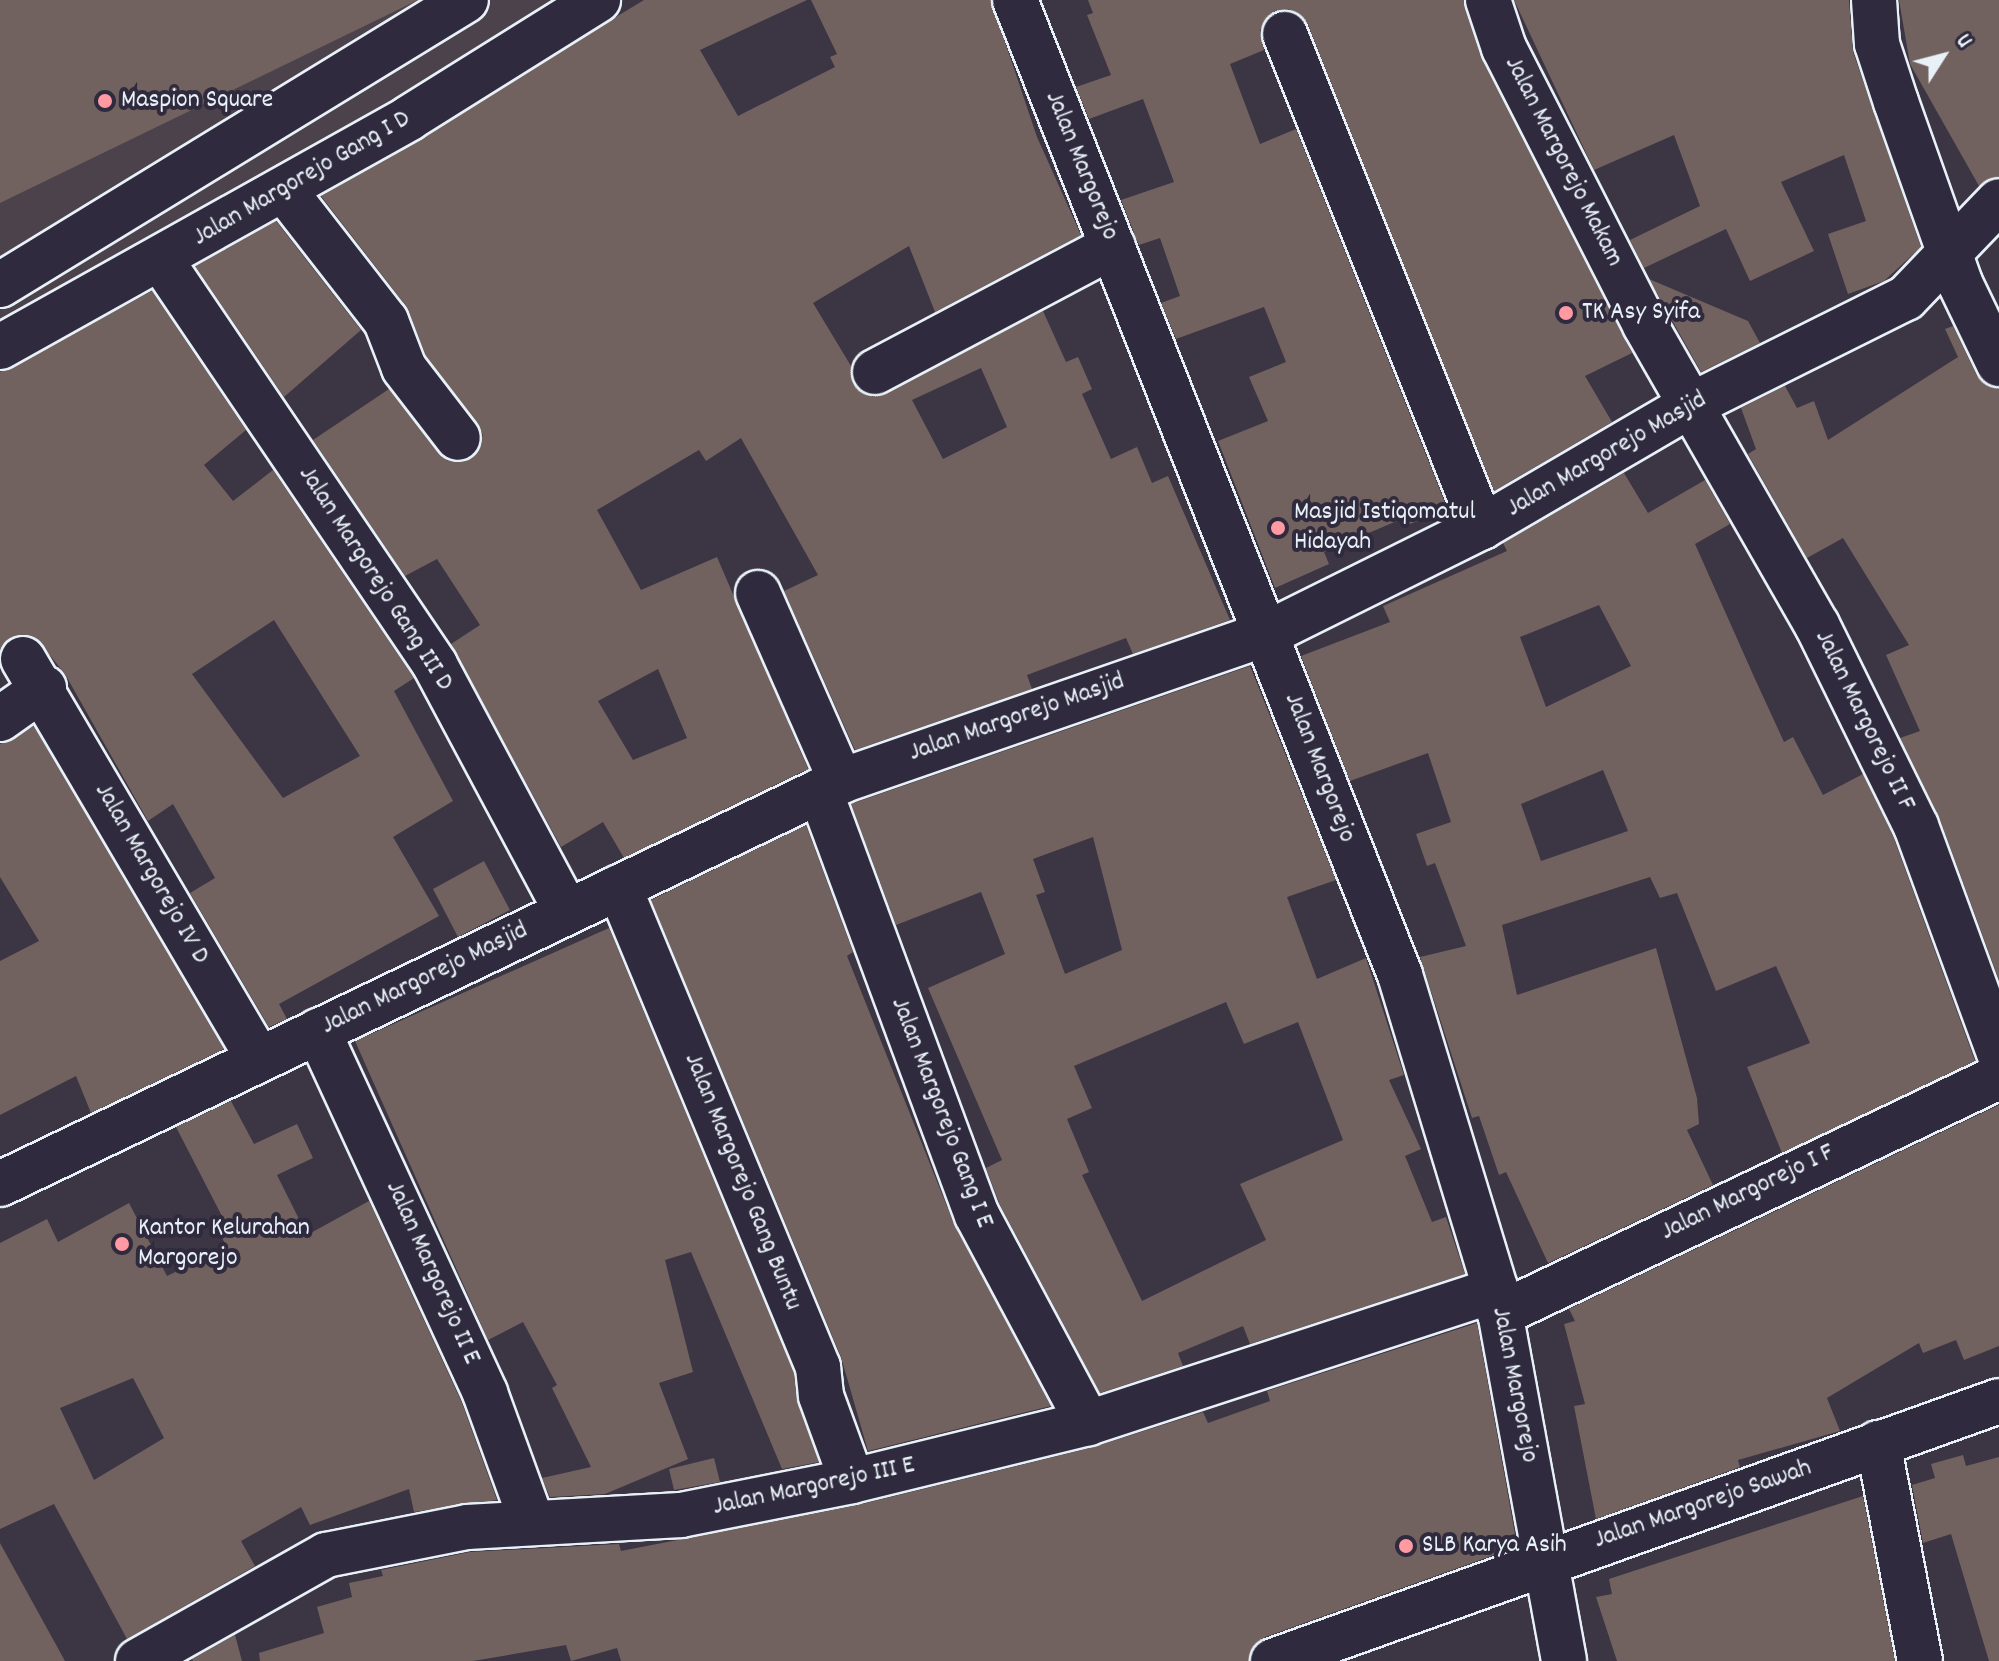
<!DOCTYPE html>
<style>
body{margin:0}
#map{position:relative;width:1999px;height:1661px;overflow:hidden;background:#3c3544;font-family:Dekko,sans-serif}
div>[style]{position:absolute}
.built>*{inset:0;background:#4c424c}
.building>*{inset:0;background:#71625f}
.roads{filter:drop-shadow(2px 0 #e8f1f8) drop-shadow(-2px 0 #e8f1f8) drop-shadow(0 2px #e8f1f8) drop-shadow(0 -2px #e8f1f8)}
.minor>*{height:44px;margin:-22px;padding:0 22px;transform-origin:22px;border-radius:22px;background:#2f2a3d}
.dots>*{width:22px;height:22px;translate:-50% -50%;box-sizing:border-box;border:4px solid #2f2a3d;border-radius:50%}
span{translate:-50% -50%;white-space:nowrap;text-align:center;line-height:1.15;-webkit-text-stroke:8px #2f2a3d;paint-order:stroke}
.poi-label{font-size:26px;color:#e8f1f8}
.left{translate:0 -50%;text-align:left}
.street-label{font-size:26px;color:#e8f1f8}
.north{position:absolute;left:1903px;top:16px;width:80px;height:80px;-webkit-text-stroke:6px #2f2a3d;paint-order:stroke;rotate:54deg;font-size:22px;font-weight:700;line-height:32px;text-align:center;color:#e8f1f8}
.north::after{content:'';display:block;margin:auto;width:28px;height:36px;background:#e8f1f8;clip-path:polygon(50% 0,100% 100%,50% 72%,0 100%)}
</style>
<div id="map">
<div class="built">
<div style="clip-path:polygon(0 0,617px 0,0 341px)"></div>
</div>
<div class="building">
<div style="clip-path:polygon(0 0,418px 0,0 203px)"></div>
<div style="clip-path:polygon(evenodd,644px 0,807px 0,700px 50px,738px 116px,835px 67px,830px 57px,837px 54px,811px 0,991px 0,1037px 137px,1081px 235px,935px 312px,909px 246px,813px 303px,851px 366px,853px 384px,873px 397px,1043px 311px,1066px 362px,1078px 357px,1092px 389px,1082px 394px,1111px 459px,1137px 447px,1152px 483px,1168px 476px,1230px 620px,1133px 654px,1126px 638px,1027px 675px,1032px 689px,855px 750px,784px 591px,818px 575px,741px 438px,706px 461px,699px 450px,597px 510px,641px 590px,717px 557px,808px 769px,624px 858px,603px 822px,561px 847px,451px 644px,480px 625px,437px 559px,405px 576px,313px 440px,389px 389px,448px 461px,473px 458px,483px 435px,426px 356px,406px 306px,321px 196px,644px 0,981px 368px,1007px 427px,943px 459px,912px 400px,981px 368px,644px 0,658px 669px,687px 738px,633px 760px,598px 701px,658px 669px)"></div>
<div style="clip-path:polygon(1088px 0,1464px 0,1482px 59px,1632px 353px,1585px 376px,1612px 422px,1494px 491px,1308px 25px,1289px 9px,1275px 11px,1260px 30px,1264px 50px,1230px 64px,1260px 144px,1296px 129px,1448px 510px,1407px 525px,1404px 518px,1324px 552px,1329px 564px,1275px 588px,1218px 441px,1268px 421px,1249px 377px,1286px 362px,1264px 307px,1176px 339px,1161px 303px,1180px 296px,1160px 238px,1139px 245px,1121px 200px,1174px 182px,1143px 99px,1089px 119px,1076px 87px,1111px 75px,1087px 15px,1093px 13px)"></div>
<div style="clip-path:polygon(1514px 0,1849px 0,1853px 52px,1921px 247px,1884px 281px,1848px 294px,1828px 234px,1866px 221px,1844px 155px,1781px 182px,1814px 251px,1750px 281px,1726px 229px,1644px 268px,1630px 240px,1700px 206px,1674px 135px,1594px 170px)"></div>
<div style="clip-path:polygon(1899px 0,1999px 0,1999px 177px,1979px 186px,1910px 64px)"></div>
<div style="clip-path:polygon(276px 221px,361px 330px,284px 397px,195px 266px)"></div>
<div style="clip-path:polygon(1649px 279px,1748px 321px,1760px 343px,1701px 372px)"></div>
<div style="clip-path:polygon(evenodd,152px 291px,246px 430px,204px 465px,233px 501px,273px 470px,414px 678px,394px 691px,453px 801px,393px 837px,439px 916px,279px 1004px,287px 1019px,269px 1027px,190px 893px,215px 878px,173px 804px,148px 821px,65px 674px,36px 638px,11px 637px,0 651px,0 372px,152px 291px,274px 620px,360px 756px,283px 798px,192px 674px,274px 620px)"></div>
<div style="clip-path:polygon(1953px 326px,1977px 376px,1999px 389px,1999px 980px,1939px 817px,1900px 738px,1920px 731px,1886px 655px,1909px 645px,1843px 538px,1807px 558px,1748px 454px,1756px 449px,1741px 408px,1785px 386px,1797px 408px,1814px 401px,1828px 440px,1958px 357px,1945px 329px)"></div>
<div style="clip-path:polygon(evenodd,1624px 473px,1648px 513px,1705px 480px,1730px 524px,1695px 544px,1755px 679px,1784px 742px,1793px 737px,1823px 795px,1863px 774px,1893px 836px,1975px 1061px,1782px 1153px,1747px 1067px,1810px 1043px,1776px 966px,1716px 991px,1677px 893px,1660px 898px,1650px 877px,1502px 925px,1517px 995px,1656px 948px,1697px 1098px,1699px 1124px,1687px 1130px,1713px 1185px,1548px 1263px,1506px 1172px,1499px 1175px,1479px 1116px,1472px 1118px,1420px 957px,1466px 946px,1435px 863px,1427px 866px,1416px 834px,1451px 822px,1428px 753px,1350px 781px,1301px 656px,1390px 622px,1383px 606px,1507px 551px,1503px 543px,1624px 473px,1599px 605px,1631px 666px,1546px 707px,1520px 637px,1599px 605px,1624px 473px,1603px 770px,1628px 831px,1541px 861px,1521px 804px,1603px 770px)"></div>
<div style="clip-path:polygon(evenodd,1250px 666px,1336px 880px,1287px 897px,1317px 979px,1366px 958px,1404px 1075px,1389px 1080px,1421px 1149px,1405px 1156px,1432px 1222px,1446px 1217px,1465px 1274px,1250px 1344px,1243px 1326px,1178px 1353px,1183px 1366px,1100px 1393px,1000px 1205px,986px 1168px,1002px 1160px,928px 988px,1005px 954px,981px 892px,896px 925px,851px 804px,1250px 666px,1093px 837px,1122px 950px,1065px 974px,1036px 895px,1045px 892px,1033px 859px,1093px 837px,1250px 666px,1226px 1002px,1244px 1044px,1298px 1022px,1343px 1140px,1240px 1184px,1266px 1240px,1142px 1301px,1082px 1175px,1089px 1172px,1067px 1119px,1092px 1108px,1074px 1066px,1226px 1002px)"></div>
<div style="clip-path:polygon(34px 726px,224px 1049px,91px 1113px,76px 1076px,0 1115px,0 961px,39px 941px,0 877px,0 744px)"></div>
<div style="clip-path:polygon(806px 825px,853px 952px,847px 956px,954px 1224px,1051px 1406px,868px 1451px,841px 1357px,651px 900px)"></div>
<div style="clip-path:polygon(484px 861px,510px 910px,458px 937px,433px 889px)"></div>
<div style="clip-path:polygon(609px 928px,794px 1373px,819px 1462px,782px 1469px,691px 1252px,665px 1260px,693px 1372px,659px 1383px,688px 1459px,605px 1494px,550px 1497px,542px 1478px,591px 1467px,552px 1388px,557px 1385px,523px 1322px,488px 1340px,355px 1041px)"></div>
<div style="clip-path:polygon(evenodd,231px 1101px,254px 1144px,297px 1124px,313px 1158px,277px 1175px,307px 1235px,369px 1201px,462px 1403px,497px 1500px,414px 1512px,409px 1489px,310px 1525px,301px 1507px,241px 1541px,255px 1566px,127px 1639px,54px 1504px,0 1529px,0 1243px,47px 1219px,58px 1242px,129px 1203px,167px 1276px,227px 1247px,217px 1229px,226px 1224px,176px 1127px,231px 1101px,133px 1378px,164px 1438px,94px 1480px,60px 1408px,133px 1378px)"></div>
<div style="clip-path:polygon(1999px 1105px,1999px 1346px,1964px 1360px,1956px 1340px,1923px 1353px,1919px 1343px,1827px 1398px,1840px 1431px,1738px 1460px,1740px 1467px,1596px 1519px,1574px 1406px,1585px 1404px,1564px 1324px,1575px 1321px,1569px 1309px)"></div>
<div style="clip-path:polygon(1477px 1323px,1515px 1534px,1490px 1540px,1494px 1555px,1265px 1637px,1249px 1661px,621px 1661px,617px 1648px,571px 1661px,566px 1645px,473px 1661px,260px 1661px,259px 1653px,324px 1633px,317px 1607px,352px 1597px,349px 1583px,383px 1576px,381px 1570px,470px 1552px,619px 1544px,621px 1551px,858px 1505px,1094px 1447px,1203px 1412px,1208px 1423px,1270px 1401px,1267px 1391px)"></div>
<div style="clip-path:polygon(1963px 1455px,1966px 1466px,1999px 1457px,1999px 1661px,1989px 1661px,1951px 1534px,1923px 1543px,1912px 1485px,1935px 1478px,1931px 1464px)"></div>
<div style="clip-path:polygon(714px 1458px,720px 1482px,674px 1490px,669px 1469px)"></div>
<div style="clip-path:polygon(1863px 1496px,1895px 1661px,1617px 1661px,1596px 1597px,1612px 1594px,1609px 1579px)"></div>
<div style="clip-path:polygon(0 1543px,65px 1661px,0 1661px)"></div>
<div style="clip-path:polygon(235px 1635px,242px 1661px,193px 1661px,192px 1659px)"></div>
</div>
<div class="roads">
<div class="minor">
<div style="left:1015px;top:0;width:1048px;rotate:68.45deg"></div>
<div style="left:1400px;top:975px;width:329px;rotate:73.1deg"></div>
<div style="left:1496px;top:1290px;width:377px;rotate:79.6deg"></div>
<div style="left:1488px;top:0;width:51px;rotate:71.6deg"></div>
<div style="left:1504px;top:48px;width:311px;rotate:63deg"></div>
<div style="left:1645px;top:325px;width:346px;rotate:60.2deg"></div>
<div style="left:1817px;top:625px;width:224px;rotate:63.8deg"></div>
<div style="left:1916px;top:826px;width:242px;rotate:69.9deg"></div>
<div style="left:1874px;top:0;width:44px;rotate:86.1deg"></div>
<div style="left:1877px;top:44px;width:61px;rotate:71.9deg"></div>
<div style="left:1896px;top:102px;width:192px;rotate:70.5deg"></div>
<div style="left:1960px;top:283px;width:90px;rotate:64.3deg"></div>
<div style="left:1285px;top:34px;width:531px;rotate:68.22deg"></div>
<div style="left:284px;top:190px;width:166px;rotate:52.1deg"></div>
<div style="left:386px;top:321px;width:50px;rotate:69deg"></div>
<div style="left:404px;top:368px;width:88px;rotate:52.4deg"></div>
<div style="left:161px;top:260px;width:489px;rotate:55.9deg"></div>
<div style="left:435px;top:665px;width:280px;rotate:61.9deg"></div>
<div style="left:0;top:285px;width:546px;rotate:-31.45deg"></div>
<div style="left:0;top:347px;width:469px;rotate:-29.2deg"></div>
<div style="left:409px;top:118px;width:223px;rotate:-32deg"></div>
<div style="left:875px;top:372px;width:269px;rotate:-27.9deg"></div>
<div style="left:758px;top:593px;width:206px;rotate:66.2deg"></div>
<div style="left:23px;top:659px;width:464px;rotate:59.5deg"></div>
<div style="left:0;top:719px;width:54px;rotate:-35.2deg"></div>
<div style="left:820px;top:791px;width:452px;rotate:69.7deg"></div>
<div style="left:977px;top:1215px;width:236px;rotate:61.9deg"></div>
<div style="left:619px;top:887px;width:520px;rotate:67.48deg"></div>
<div style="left:818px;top:1367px;width:29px;rotate:84deg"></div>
<div style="left:821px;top:1396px;width:90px;rotate:70deg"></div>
<div style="left:318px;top:1031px;width:399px;rotate:65.2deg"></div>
<div style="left:485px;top:1393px;width:137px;rotate:70deg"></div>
<div style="left:0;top:1184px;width:933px;rotate:-25.6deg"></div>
<div style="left:841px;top:781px;width:450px;rotate:-19.1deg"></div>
<div style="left:1266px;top:634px;width:241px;rotate:-26.4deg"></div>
<div style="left:1482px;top:527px;width:242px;rotate:-30.3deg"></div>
<div style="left:1691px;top:405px;width:240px;rotate:-26.5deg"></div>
<div style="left:1906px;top:298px;width:134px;rotate:-46.2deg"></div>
<div style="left:1500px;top:1314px;width:552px;rotate:-25.41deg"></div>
<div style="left:1878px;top:1443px;width:222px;rotate:79.1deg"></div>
<div style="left:138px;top:1661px;width:216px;rotate:-29.4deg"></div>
<div style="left:326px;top:1555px;width:144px;rotate:-11.2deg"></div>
<div style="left:467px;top:1527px;width:214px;rotate:-3.2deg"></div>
<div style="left:681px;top:1515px;width:174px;rotate:-11.2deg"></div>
<div style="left:852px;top:1481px;width:243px;rotate:-13.8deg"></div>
<div style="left:1088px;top:1423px;width:429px;rotate:-18.1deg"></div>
<div style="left:1273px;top:1661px;width:771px;rotate:-19.7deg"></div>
</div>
</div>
<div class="dots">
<div style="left:105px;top:101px;background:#ff9aa2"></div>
<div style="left:1566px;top:313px;background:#ff9aa2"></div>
<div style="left:1278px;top:528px;background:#ff9aa2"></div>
<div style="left:122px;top:1244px;background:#ff9aa2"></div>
<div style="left:1406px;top:1546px;background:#ff9aa2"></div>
</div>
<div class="poi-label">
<span class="left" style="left:121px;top:101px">Maspion Square</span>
<span class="left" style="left:1582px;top:313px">TK Asy Syifa</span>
<span class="left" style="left:1294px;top:528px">Masjid Istiqomatul<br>Hidayah</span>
<span class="left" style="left:138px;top:1244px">Kantor Kelurahan<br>Margorejo</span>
<span class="left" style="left:1422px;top:1546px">SLB Karya Asih</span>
</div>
<div class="street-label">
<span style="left:1563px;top:162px;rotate:63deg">Jalan Margorejo Makam</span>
<span style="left:1081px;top:166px;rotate:68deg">Jalan Margorejo</span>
<span style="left:302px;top:179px;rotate:-30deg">Jalan Margorejo Gang I D</span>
<span style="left:1607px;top:455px;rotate:-30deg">Jalan Margorejo Masjid</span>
<span style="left:375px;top:579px;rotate:57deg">Jalan Margorejo Gang III D</span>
<span style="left:1017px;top:718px;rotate:-19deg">Jalan Margorejo Masjid</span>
<span style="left:1864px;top:721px;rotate:64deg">Jalan Margorejo II F</span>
<span style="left:1319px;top:768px;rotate:69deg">Jalan Margorejo</span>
<span style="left:151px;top:874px;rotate:60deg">Jalan Margorejo IV D</span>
<span style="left:425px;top:979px;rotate:-26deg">Jalan Margorejo Masjid</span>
<span style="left:941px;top:1113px;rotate:69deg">Jalan Margorejo Gang I E</span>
<span style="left:742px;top:1182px;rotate:68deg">Jalan Margorejo Gang Buntu</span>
<span style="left:1748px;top:1193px;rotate:-26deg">Jalan Margorejo I F</span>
<span style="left:432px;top:1273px;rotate:66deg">Jalan Margorejo II E</span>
<span style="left:1514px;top:1385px;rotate:79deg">Jalan Margorejo</span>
<span style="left:814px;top:1487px;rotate:-12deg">Jalan Margorejo III E</span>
<span style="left:1703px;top:1505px;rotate:-19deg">Jalan Margorejo Sawah</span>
</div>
<div class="north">U</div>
</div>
